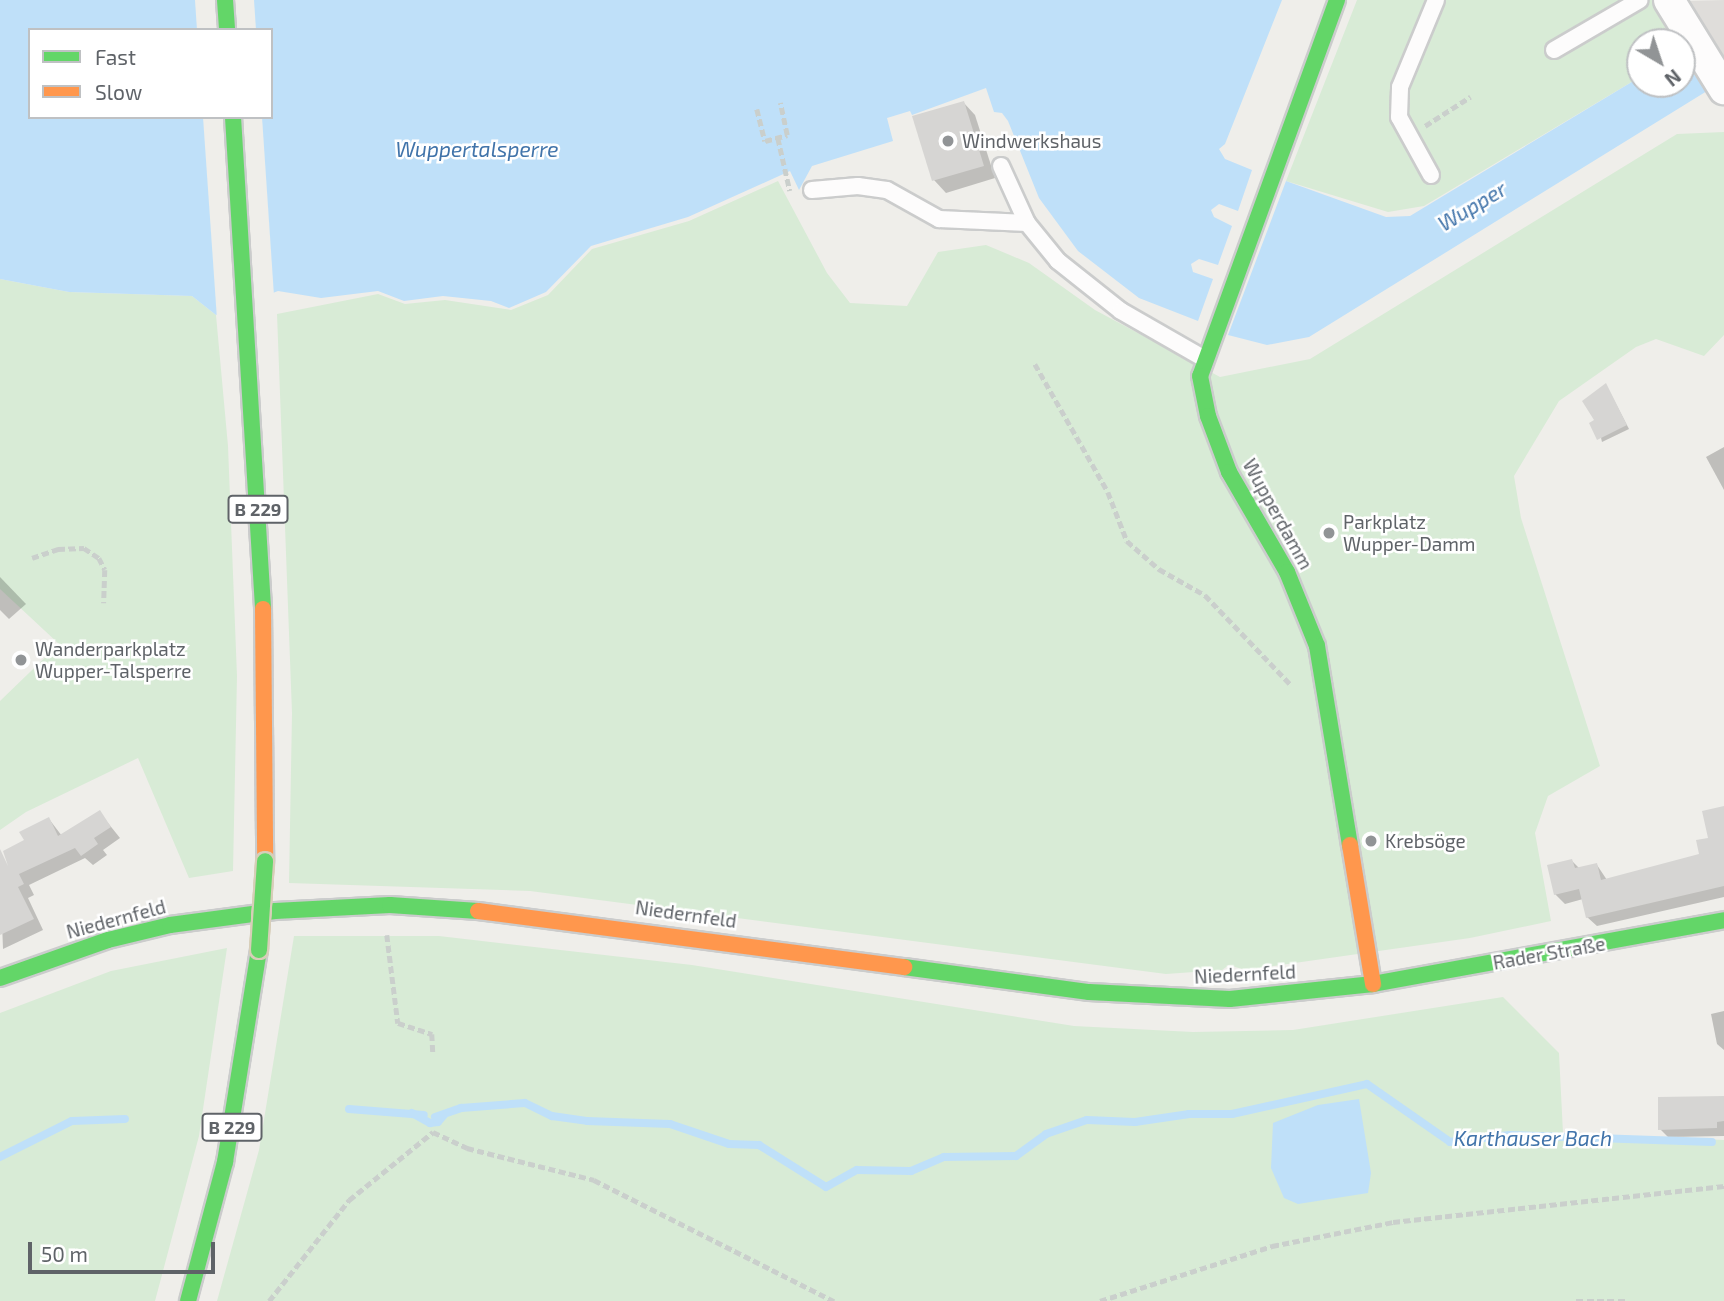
<!DOCTYPE html>
<meta charset="utf-8">
<style>
body{margin:0}
#map{position:relative;width:1724px;height:1301px;overflow:hidden;background:#efeeea;font-family:"Exo 2",sans-serif}
div>[style]{position:absolute}
.industrial>*{inset:0;background:#dfddda}
.green>*{inset:0;background:#d8ebd6}
.water>*{inset:0;background:#bfe0f9}
.pier>*{inset:0;background:#efeeea}
.shadow>*{inset:0;background:#0003}
.stream>*{height:8px;margin:-4px;padding:0 4px;transform-origin:4px;border-radius:4px;background:#bfe0f9}
.building>*{inset:0;background:#d6d5d3}
.path>*{height:4.5px;margin-top:-2.25px;transform-origin:0;background:repeating-linear-gradient(90deg,#cacfcc 0 7px,transparent 0 10.5px)}
.roads{filter:drop-shadow(2px 0 #cbcccc) drop-shadow(-2px 0 #cbcccc) drop-shadow(0 2px #cbcccc) drop-shadow(0 -2px #cbcccc)}
.lane>*{height:16px;margin:-8px;padding:0 8px;transform-origin:8px;border-radius:8px;background:#fdfcfc}
.street>*{height:30px;margin:-15px;padding:0 15px;transform-origin:15px;border-radius:15px;background:#fdfcfc}
.fast>*{height:16px;margin:-8px;padding:0 8px;transform-origin:8px;border-radius:8px;background:#63d668}
.slow>*{height:16px;margin:-8px;padding:0 8px;transform-origin:8px;border-radius:8px;background:#ff974d}
.bridges{filter:drop-shadow(2px 0 #d7ceb8) drop-shadow(-2px 0 #d7ceb8) drop-shadow(0 2px #d7ceb8) drop-shadow(0 -2px #d7ceb8)}
.fast-bridge>*{height:16px;margin:-8px;padding:0 8px;transform-origin:8px;border-radius:8px;background:#63d668}
.dots>*{width:19px;height:19px;translate:-50% -50%;box-sizing:border-box;border:4px solid #fff;border-radius:50%}
span{translate:-50% -50%;white-space:nowrap;text-align:center;line-height:1.15;-webkit-text-stroke:5px #fff;paint-order:stroke}
.shield-label span{padding:2px 5px;background:#fff;border:2px solid;border-radius:5px;-webkit-text-stroke-width:0}
.shield-label{font-size:18px;color:#5f6368;font-weight:700}
.poi-label{font-size:19px;color:#5f6368}
.left{translate:0 -50%;text-align:left}
.street-label{font-size:19px;color:#5f6368}
.water-label{font-size:21px;color:#4174aa;font-style:italic}
.legend{position:absolute;left:28px;top:28px;width:245px;height:91px;box-sizing:border-box;background:#fff;border:2px solid #bfc1c3;margin:0;padding:9px 12px;list-style:none;font-size:21px;color:#5f6368}
.legend li{display:flex;align-items:center;gap:14px;height:35px}
.legend b{width:35px;border:2px solid #bfc1c3}
.north{position:absolute;left:1626px;top:28px;width:70px;height:70px;box-sizing:border-box;background:#fff;border:2px solid #bfc1c3;border-radius:50%;rotate:141deg;font-size:19px;font-weight:700;line-height:28px;text-align:center;color:#5f6368}
.north::after{content:'';display:block;margin:auto;width:24px;height:32px;background:#919496;clip-path:polygon(50% 0,100% 100%,50% 72%,0 100%)}
.scale{position:absolute;left:28px;top:1242px;width:187px;height:32px;box-sizing:border-box;border:4px solid #5f6368;border-top:0;padding-left:9px;font-size:21px;line-height:24px;white-space:nowrap;color:#5f6368;-webkit-text-stroke:5px #fff;paint-order:stroke}
</style>
<div id="map">
<div class="industrial">
<div style="clip-path:polygon(1724px 0,1724px 60px,1688px 1px)"></div>
</div>
<div class="green">
<div style="clip-path:polygon(1357px 0,1653px 0,1672px 42px,1640px 42px,1640px 77px,1424px 206px,1388px 212px,1286px 181px)"></div>
<div style="clip-path:polygon(1724px 132px,1724px 335px,1704px 356px,1656px 339px,1636px 347px,1559px 401px,1514px 476px,1521px 518px,1600px 766px,1548px 796px,1535px 833px,1551px 921px,1470px 938px,1245px 970px,1229px 965px,1222px 970px,1166px 974px,530px 891px,289px 883px,292px 713px,277px 314px,378px 294px,405px 304px,445px 300px,511px 310px,548px 295px,592px 249px,689px 221px,778px 181px,827px 273px,850px 303px,907px 306px,938px 252px,986px 245px,1029px 263px,1095px 310px,1220px 377px,1310px 359px,1677px 134px)"></div>
<div style="clip-path:polygon(0 279px,69px 292px,192px 296px,216px 315px,228px 446px,237px 676px,233px 871px,189px 878px,138px 758px,26px 812px,0 830px,0 701px,59px 644px,0 589px)"></div>
<div style="clip-path:polygon(294px 936px,439px 936px,692px 965px,1074px 1026px,1193px 1032px,1293px 1030px,1503px 997px,1559px 1053px,1563px 1133px,1724px 1140px,1724px 1301px,217px 1301px,259px 1150px)"></div>
<div style="clip-path:polygon(227px 948px,199px 1136px,155px 1301px,0 1301px,0 1013px,111px 971px)"></div>
</div>
<div class="water">
<div style="clip-path:polygon(evenodd,0 0,1282px 0,1225px 144px,1219px 149px,1225px 159px,1252px 170px,1238px 211px,1219px 204px,1211px 210px,1214px 217px,1232px 226px,1218px 265px,1199px 259px,1191px 264px,1193px 272px,1213px 279px,1198px 321px,1139px 298px,1078px 251px,1039px 198px,1008px 121px,1002px 113px,994px 112px,986px 88px,912px 115px,910px 111px,887px 118px,893px 141px,812px 166px,799px 190px,790px 171px,688px 217px,591px 246px,546px 292px,509px 308px,491px 301px,443px 296px,404px 301px,378px 291px,321px 298px,278px 291px,216px 315px,192px 296px,69px 292px,0 279px,0 0,30px 30px,271px 30px,271px 117px,30px 117px,30px 30px)"></div>
<div style="clip-path:polygon(1682px 59px,1707px 91px,1309px 337px,1267px 345px,1228px 335px,1286px 181px,1386px 217px,1410px 216px,1640px 77px,1640px 84px,1682px 84px)"></div>
<div style="clip-path:polygon(1359px 1099px,1371px 1173px,1368px 1193px,1298px 1204px,1284px 1198px,1271px 1168px,1273px 1123px,1318px 1105px)"></div>
</div>
<div class="pier">
<div style="clip-path:polygon(195px 0,254px 0,256px 30px,197px 30px)"></div>
<div style="clip-path:polygon(203px 117px,262px 117px,274px 296px,217px 319px)"></div>
</div>
<div class="shadow">
<div style="clip-path:polygon(963px 102px,975px 115px,995px 178px,946px 193px,934px 180px)"></div>
<div style="clip-path:polygon(1606px 385px,1629px 429px,1602px 442px,1597px 421px)"></div>
<div style="clip-path:polygon(1724px 447px,1724px 490px,1706px 457px)"></div>
<div style="clip-path:polygon(0 577px,26px 604px,9px 619px,0 610px)"></div>
<div style="clip-path:polygon(1724px 808px,1724px 897px,1597px 926px,1587px 917px,1583px 899px,1565px 904px,1555px 894px,1572px 861px,1580px 869px,1597px 865px,1607px 880px,1701px 855px)"></div>
<div style="clip-path:polygon(100px 813px,120px 838px,103px 850px,107px 855px,93px 865px,85px 858px,29px 885px,34px 895px,28px 898px,43px 930px,3px 949px,0 872px,12px 866px,26px 841px,49px 819px,62px 836px)"></div>
<div style="clip-path:polygon(1724px 1011px,1724px 1050px,1717px 1044px,1711px 1014px)"></div>
<div style="clip-path:polygon(1724px 1098px,1724px 1136px,1668px 1137px,1660px 1129px)"></div>
</div>
<div class="stream">
<div style="left:349px;top:1109px;width:75px;rotate:4.6deg"></div>
<div style="left:412px;top:1113px;width:21px;rotate:29deg"></div>
<div style="left:430px;top:1123px;width:8px;rotate:-7deg"></div>
<div style="left:438px;top:1122px;width:9px;rotate:-49deg"></div>
<div style="left:435px;top:1117px;width:28px;rotate:-19deg"></div>
<div style="left:461px;top:1108px;width:64px;rotate:-4.5deg"></div>
<div style="left:525px;top:1103px;width:30px;rotate:26deg"></div>
<div style="left:552px;top:1116px;width:35px;rotate:8deg"></div>
<div style="left:587px;top:1121px;width:83px;rotate:2.1deg"></div>
<div style="left:670px;top:1124px;width:62px;rotate:18.7deg"></div>
<div style="left:729px;top:1144px;width:30px;rotate:2deg"></div>
<div style="left:759px;top:1145px;width:79px;rotate:32.1deg"></div>
<div style="left:826px;top:1187px;width:35px;rotate:-29deg"></div>
<div style="left:857px;top:1170px;width:54px;rotate:1.1deg"></div>
<div style="left:911px;top:1171px;width:36px;rotate:-23deg"></div>
<div style="left:944px;top:1157px;width:72px;rotate:-0.8deg"></div>
<div style="left:1016px;top:1156px;width:37px;rotate:-36deg"></div>
<div style="left:1046px;top:1134px;width:43px;rotate:-18.9deg"></div>
<div style="left:1087px;top:1120px;width:48px;rotate:2.4deg"></div>
<div style="left:1135px;top:1122px;width:55px;rotate:-8.4deg"></div>
<div style="left:1189px;top:1114px;width:43px"></div>
<div style="left:1232px;top:1114px;width:138px;rotate:-12.5deg"></div>
<div style="left:1367px;top:1084px;width:101px;rotate:34.9deg"></div>
<div style="left:1450px;top:1142px;width:60px;rotate:-6.7deg"></div>
<div style="left:1510px;top:1135px;width:202px;rotate:2deg"></div>
<div style="left:0;top:1157px;width:80px;rotate:-26.6deg"></div>
<div style="left:72px;top:1121px;width:53px;rotate:-2.2deg"></div>
</div>
<div class="building">
<div style="clip-path:polygon(964px 101px,984px 166px,932px 181px,912px 116px)"></div>
<div style="clip-path:polygon(1606px 383px,1627px 425px,1597px 440px,1589px 423px,1594px 420px,1582px 401px)"></div>
<div style="clip-path:polygon(1724px 806px,1724px 886px,1586px 918px,1579px 889px,1554px 895px,1547px 865px,1572px 859px,1575px 868px,1597px 863px,1601px 880px,1699px 854px,1696px 840px,1708px 838px,1702px 811px)"></div>
<div style="clip-path:polygon(100px 810px,111px 827px,94px 838px,98px 844px,81px 856px,75px 848px,19px 874px,24px 884px,18px 887px,34px 919px,0 935px,0 849px,8px 866px,3px 851px,24px 840px,19px 832px,49px 817px,58px 836px)"></div>
<div style="clip-path:polygon(1724px 1096px,1724px 1121px,1717px 1122px,1717px 1128px,1658px 1130px,1658px 1097px)"></div>
</div>
<div class="path">
<div style="left:757px;top:109px;width:33px;rotate:76deg"></div>
<div style="left:765px;top:141px;width:23px;rotate:-15deg"></div>
<div style="left:787px;top:135px;width:33px;rotate:-102deg"></div>
<div style="left:1425px;top:126px;width:54px;rotate:-32.8deg"></div>
<div style="left:778px;top:138px;width:54px;rotate:77.2deg"></div>
<div style="left:1035px;top:364px;width:147px;rotate:60.3deg"></div>
<div style="left:1108px;top:492px;width:53px;rotate:68.8deg"></div>
<div style="left:1127px;top:541px;width:43px;rotate:41.2deg"></div>
<div style="left:1159px;top:569px;width:53px;rotate:29.5deg"></div>
<div style="left:1205px;top:595px;width:123px;rotate:46.3deg"></div>
<div style="left:32px;top:558px;width:28px;rotate:-19deg"></div>
<div style="left:58px;top:549px;width:26px;rotate:-2deg"></div>
<div style="left:84px;top:548px;width:18px;rotate:34deg"></div>
<div style="left:99px;top:558px;width:13px;rotate:63deg"></div>
<div style="left:105px;top:570px;width:33px;rotate:92deg"></div>
<div style="left:387px;top:935px;width:89px;rotate:82.9deg"></div>
<div style="left:398px;top:1023px;width:36px;rotate:18deg"></div>
<div style="left:432px;top:1034px;width:18px;rotate:87deg"></div>
<div style="left:269px;top:1301px;width:129px;rotate:-51.6deg"></div>
<div style="left:349px;top:1200px;width:108px;rotate:-39deg"></div>
<div style="left:433px;top:1132px;width:38px;rotate:25deg"></div>
<div style="left:467px;top:1148px;width:131px;rotate:14.1deg"></div>
<div style="left:594px;top:1180px;width:269px;rotate:26.8deg"></div>
<div style="left:1100px;top:1301px;width:181px;rotate:-17.7deg"></div>
<div style="left:1272px;top:1246px;width:123px;rotate:-11.2deg"></div>
<div style="left:1393px;top:1222px;width:333px;rotate:-6.2deg"></div>
<div style="left:1576px;top:1301px;width:49px"></div>
</div>
<div class="roads">
<div class="lane">
<div style="left:1554px;top:50px;width:99px;rotate:-30.2deg"></div>
<div style="left:1001px;top:166px;width:63px;rotate:65.5deg"></div>
<div style="left:1027px;top:223px;width:49px;rotate:50.8deg"></div>
<div style="left:1058px;top:261px;width:80px;rotate:38.4deg"></div>
<div style="left:1121px;top:311px;width:95px;rotate:29.8deg"></div>
<div style="left:1431px;top:175px;width:66px;rotate:-118.9deg"></div>
<div style="left:1399px;top:117px;width:30px;rotate:-88deg"></div>
<div style="left:1400px;top:87px;width:94px;rotate:-67.5deg"></div>
<div style="left:812px;top:190px;width:46px;rotate:-5deg"></div>
<div style="left:858px;top:186px;width:29px;rotate:8deg"></div>
<div style="left:887px;top:190px;width:60px;rotate:29.1deg"></div>
<div style="left:939px;top:219px;width:88px;rotate:2.6deg"></div>
</div>
<div class="street">
<div style="left:1669px;top:0;width:105px;rotate:58.3deg"></div>
</div>
<div class="fast">
<div style="left:225px;top:0;width:30px;rotate:86deg"></div>
<div style="left:1337px;top:0;width:400px;rotate:110deg"></div>
<div style="left:1200px;top:376px;width:41px;rotate:78.7deg"></div>
<div style="left:1208px;top:416px;width:60px;rotate:69.4deg"></div>
<div style="left:1229px;top:472px;width:116px;rotate:59.9deg"></div>
<div style="left:1287px;top:572px;width:80px;rotate:67.9deg"></div>
<div style="left:1317px;top:646px;width:202px;rotate:80.6deg"></div>
<div style="left:233px;top:117px;width:493px;rotate:86.5deg"></div>
<div style="left:904px;top:967px;width:187px;rotate:7.7deg"></div>
<div style="left:1089px;top:992px;width:141px;rotate:2.8deg"></div>
<div style="left:1230px;top:999px;width:144px;rotate:-6deg"></div>
<div style="left:1373px;top:984px;width:357px;rotate:-10.3deg"></div>
<div style="left:0;top:978px;width:114px;rotate:-19.4deg"></div>
<div style="left:108px;top:940px;width:64px;rotate:-13.6deg"></div>
<div style="left:170px;top:925px;width:106px;rotate:-7.6deg"></div>
<div style="left:275px;top:911px;width:115px;rotate:-3deg"></div>
<div style="left:390px;top:905px;width:88px;rotate:3.9deg"></div>
<div style="left:188px;top:1301px;width:144px;rotate:-75.1deg"></div>
<div style="left:225px;top:1162px;width:215px;rotate:-80.9deg"></div>
</div>
<div class="slow">
<div style="left:263px;top:609px;width:252px;rotate:89.5deg"></div>
<div style="left:1350px;top:845px;width:141px;rotate:80.6deg"></div>
<div style="left:478px;top:911px;width:430px;rotate:7.5deg"></div>
</div>
</div>
<div class="bridges">
<div class="fast-bridge">
<div style="left:259px;top:950px;width:89px;rotate:-86.1deg"></div>
</div>
</div>
<div class="dots">
<div style="left:948px;top:141px;background:#919496"></div>
<div style="left:1329px;top:533px;background:#919496"></div>
<div style="left:21px;top:660px;background:#919496"></div>
<div style="left:1371px;top:841px;background:#919496"></div>
</div>
<div class="shield-label">
<span style="left:258px;top:509px">B 229</span>
<span style="left:232px;top:1127px">B 229</span>
</div>
<div class="poi-label">
<span class="left" style="left:962px;top:141px">Windwerkshaus</span>
<span class="left" style="left:1343px;top:533px">Parkplatz<br>Wupper-Damm</span>
<span class="left" style="left:35px;top:660px">Wanderparkplatz<br>Wupper-Talsperre</span>
<span class="left" style="left:1385px;top:841px">Krebsöge</span>
</div>
<div class="street-label">
<span style="left:1278px;top:514px;rotate:61deg">Wupperdamm</span>
<span style="left:686px;top:914px;rotate:8deg">Niedernfeld</span>
<span style="left:116px;top:919px;rotate:-15deg">Niedernfeld</span>
<span style="left:1549px;top:953px;rotate:-10deg">Rader Straße</span>
<span style="left:1245px;top:974px;rotate:-3deg">Niedernfeld</span>
</div>
<div class="water-label">
<span style="left:477px;top:149px">Wuppertalsperre</span>
<span style="left:1472px;top:206px;rotate:-31deg">Wupper</span>
<span style="left:1533px;top:1138px">Karthauser Bach</span>
</div>
<ul class="legend">
<li><b style="height:9px;background:#63d668"></b>Fast</li>
<li><b style="height:9px;background:#ff974d"></b>Slow</li>
</ul>
<div class="north">N</div>
<div class="scale">50 m</div>
</div>
